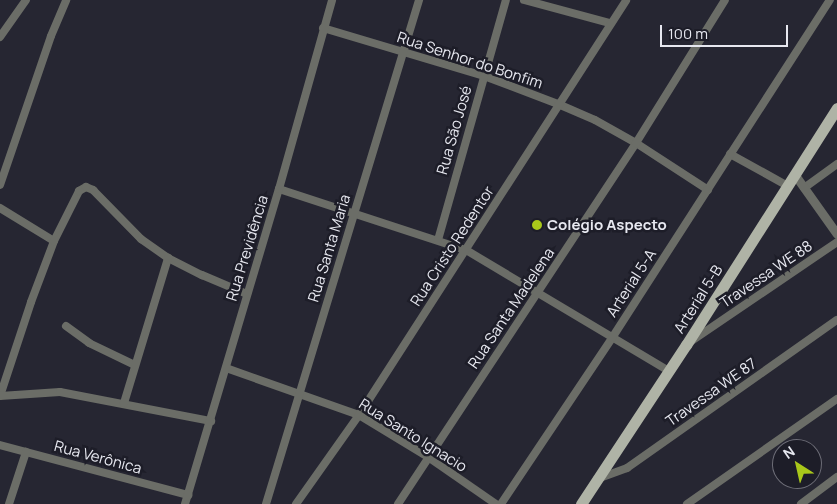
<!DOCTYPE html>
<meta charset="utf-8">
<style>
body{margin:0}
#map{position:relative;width:837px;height:504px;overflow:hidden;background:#262632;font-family:Manrope,sans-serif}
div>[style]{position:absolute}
.minor>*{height:8px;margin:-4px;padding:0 4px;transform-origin:4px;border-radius:4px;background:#6b6d67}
.tertiary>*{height:9px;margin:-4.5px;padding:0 4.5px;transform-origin:4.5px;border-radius:4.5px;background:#6b6d67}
.primary>*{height:11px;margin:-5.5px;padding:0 5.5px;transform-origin:5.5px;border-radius:5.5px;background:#afb3a6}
.dots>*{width:14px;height:14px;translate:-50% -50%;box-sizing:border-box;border:2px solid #1d1d28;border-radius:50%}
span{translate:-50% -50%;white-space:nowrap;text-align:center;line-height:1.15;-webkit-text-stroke:5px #1d1d28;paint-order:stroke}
.street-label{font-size:15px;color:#e7e8f0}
.poi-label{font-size:15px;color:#e7e8f0;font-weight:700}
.left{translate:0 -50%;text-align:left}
.north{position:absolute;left:772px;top:439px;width:50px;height:50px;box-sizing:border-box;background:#1d1d28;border:1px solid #6e6e78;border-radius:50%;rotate:325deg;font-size:14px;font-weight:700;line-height:20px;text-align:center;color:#e7e8f0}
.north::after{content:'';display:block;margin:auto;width:18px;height:22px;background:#a9c71a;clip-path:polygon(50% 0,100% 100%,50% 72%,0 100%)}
.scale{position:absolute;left:660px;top:25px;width:128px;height:22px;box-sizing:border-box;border:2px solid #e7e8f0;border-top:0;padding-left:6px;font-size:15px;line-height:18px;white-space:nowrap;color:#e7e8f0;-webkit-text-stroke:4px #1d1d28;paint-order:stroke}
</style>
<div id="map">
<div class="minor">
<div style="left:524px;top:0;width:89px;rotate:15deg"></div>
<div style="left:323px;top:28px;width:168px;rotate:16.6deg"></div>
<div style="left:484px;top:76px;width:79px;rotate:20.7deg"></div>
<div style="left:558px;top:104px;width:40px;rotate:23.4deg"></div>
<div style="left:595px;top:120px;width:47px;rotate:29.3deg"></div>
<div style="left:636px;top:143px;width:86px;rotate:33.1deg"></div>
<div style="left:0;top:37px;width:45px;rotate:-54.9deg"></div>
<div style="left:730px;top:154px;width:66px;rotate:28.9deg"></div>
<div style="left:0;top:185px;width:157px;rotate:-71.1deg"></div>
<div style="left:51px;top:36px;width:39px;rotate:-67deg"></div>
<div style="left:804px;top:188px;width:41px;rotate:-36deg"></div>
<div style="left:279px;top:189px;width:197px;rotate:18.1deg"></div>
<div style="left:466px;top:250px;width:236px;rotate:30.8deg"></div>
<div style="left:0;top:208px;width:63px;rotate:31.4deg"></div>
<div style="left:438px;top:240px;width:249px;rotate:-74.2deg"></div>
<div style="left:66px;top:326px;width:29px;rotate:36deg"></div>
<div style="left:89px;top:343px;width:51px;rotate:25.6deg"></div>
<div style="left:690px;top:342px;width:178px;rotate:-34.2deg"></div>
<div style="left:226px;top:368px;width:141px;rotate:19.5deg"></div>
<div style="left:359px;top:415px;width:81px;rotate:31.3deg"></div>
<div style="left:428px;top:457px;width:83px;rotate:34.7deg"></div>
<div style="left:0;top:396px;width:99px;rotate:-71.7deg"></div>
<div style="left:31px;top:302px;width:65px;rotate:-69.3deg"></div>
<div style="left:54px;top:241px;width:56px;rotate:-63.4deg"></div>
<div style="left:79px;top:191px;width:8px;rotate:-30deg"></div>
<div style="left:86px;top:187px;width:8px;rotate:23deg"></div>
<div style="left:93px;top:190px;width:69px;rotate:45.6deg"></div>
<div style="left:141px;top:239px;width:33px;rotate:35deg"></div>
<div style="left:168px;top:258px;width:38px;rotate:27deg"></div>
<div style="left:202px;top:275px;width:49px;rotate:22.9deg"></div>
<div style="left:0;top:396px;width:60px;rotate:-3.8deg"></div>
<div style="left:60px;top:392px;width:154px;rotate:10.9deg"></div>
<div style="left:124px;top:403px;width:152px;rotate:-73.1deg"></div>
<div style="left:0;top:445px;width:195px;rotate:14.9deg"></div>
<div style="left:597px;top:479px;width:32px;rotate:-20deg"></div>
<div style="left:627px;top:468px;width:257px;rotate:-35.2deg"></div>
<div style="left:9px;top:504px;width:55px;rotate:-71.9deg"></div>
<div style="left:185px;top:504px;width:329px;rotate:-73.4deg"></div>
<div style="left:279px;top:189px;width:196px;rotate:-74.3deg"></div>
<div style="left:266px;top:504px;width:527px;rotate:-73.11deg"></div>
<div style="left:296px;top:504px;width:109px;rotate:-54.7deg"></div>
<div style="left:359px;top:415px;width:493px;rotate:-57.2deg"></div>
<div style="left:398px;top:504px;width:432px;rotate:-56.6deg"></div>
<div style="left:636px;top:143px;width:168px;rotate:-58.1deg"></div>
<div style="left:501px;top:504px;width:200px;rotate:-56.2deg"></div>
<div style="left:612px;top:338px;width:402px;rotate:-57.2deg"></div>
<div style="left:687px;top:504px;width:183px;rotate:-35deg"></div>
<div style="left:801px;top:504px;width:45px;rotate:-36.9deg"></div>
</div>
<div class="tertiary">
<div style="left:795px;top:175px;width:72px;rotate:54.6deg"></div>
</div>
<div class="primary">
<div style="left:581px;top:504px;width:191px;rotate:-56.6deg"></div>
<div style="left:686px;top:345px;width:281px;rotate:-57.5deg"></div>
</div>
<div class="dots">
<div style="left:537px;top:225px;background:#a9c71a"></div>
</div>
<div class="street-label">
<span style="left:470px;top:60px;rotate:18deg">Rua Senhor do Bonfim</span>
<span style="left:454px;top:130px;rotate:-74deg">Rua São José</span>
<span style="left:452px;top:246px;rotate:-57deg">Rua Cristo Redentor</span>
<span style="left:247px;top:248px;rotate:-73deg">Rua Previdência</span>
<span style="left:329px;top:248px;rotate:-73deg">Rua Santa Maria</span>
<span style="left:766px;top:274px;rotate:-34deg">Travessa WE 88</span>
<span style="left:631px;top:283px;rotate:-57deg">Arterial 5-A</span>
<span style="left:698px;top:299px;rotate:-58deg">Arterial 5-B</span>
<span style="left:511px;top:308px;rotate:-56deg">Rua Santa Madelena</span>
<span style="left:711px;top:392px;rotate:-35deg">Travessa WE 87</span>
<span style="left:413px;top:435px;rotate:32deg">Rua Santo Ignacio</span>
<span style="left:98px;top:457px;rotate:15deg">Rua Verônica</span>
</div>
<div class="poi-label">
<span class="left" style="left:547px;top:225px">Colégio Aspecto</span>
</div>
<div class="north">N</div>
<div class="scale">100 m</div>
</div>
